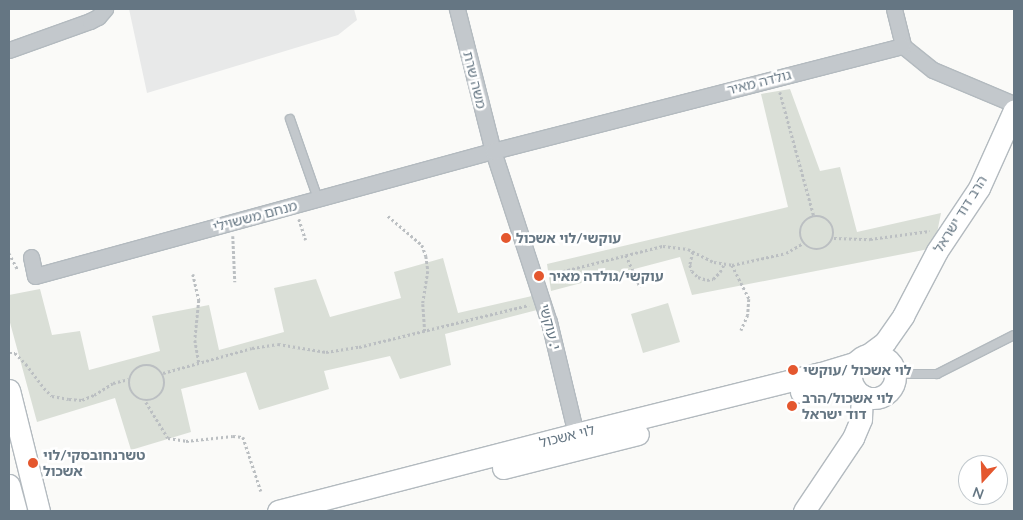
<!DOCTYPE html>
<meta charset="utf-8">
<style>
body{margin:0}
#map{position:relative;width:1023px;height:520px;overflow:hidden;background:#fafaf8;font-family:Lato,"Noto Sans Hebrew",sans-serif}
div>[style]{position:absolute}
.built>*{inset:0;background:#e8e9e9}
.green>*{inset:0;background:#dadfd7}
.path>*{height:2.5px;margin-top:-1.25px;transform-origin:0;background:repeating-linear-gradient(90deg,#bbbfc2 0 2.5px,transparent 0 5px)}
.path>.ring{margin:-1.25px;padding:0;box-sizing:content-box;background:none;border:2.5px solid #bbbfc2;border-radius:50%}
.roads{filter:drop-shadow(1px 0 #b3babf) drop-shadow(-1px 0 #b3babf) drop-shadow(0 1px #b3babf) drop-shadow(0 -1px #b3babf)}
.lane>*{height:8px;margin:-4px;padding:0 4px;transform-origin:4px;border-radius:4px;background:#c3c8cc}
.street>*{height:15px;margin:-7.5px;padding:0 7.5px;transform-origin:7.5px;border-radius:7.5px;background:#c3c8cc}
.secondary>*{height:21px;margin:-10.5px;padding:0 10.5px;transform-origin:10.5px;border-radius:10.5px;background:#fff}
.secondary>.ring{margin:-10.5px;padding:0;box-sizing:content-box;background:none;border:21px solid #fff;border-radius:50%}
.dots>*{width:14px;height:14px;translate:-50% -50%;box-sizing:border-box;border:2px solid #fff;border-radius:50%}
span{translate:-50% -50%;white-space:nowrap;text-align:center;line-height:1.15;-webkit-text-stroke:5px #fff;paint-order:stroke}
.street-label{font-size:14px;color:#657683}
.poi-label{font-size:14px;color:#657683;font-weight:700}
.left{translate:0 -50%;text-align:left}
.frame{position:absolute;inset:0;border:10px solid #657683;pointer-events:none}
.north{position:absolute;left:958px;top:455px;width:50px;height:50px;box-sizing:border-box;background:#fff;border:1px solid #c1c8cd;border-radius:50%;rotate:200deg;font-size:14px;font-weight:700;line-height:20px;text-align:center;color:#657683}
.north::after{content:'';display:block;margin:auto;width:18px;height:22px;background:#e4572e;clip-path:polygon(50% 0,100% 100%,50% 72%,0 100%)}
</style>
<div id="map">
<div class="built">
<div style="clip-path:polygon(129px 9px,354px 9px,357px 20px,338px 35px,147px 93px)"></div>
</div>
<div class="green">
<div style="clip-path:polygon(790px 89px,820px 171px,840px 167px,857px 232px,941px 213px,934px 248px,692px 295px,680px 257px,551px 291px,547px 264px,788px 207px,761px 94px)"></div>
<div style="clip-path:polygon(443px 258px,458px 313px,532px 296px,537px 310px,445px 334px,451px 365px,400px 379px,390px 356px,324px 371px,329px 389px,259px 410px,246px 372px,181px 389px,191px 432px,131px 450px,115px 398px,37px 422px,9px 319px,9px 295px,40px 289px,52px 335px,80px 331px,89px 370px,160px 351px,152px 316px,209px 305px,219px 350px,284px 332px,274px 288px,316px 279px,330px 317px,401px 298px,394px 272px)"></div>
<div style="clip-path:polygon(668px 303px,680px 342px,643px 353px,631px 314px)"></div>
</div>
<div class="path">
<div style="left:780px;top:92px;width:129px;rotate:74.7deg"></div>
<div class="ring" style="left:800px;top:216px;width:31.5px;height:31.5px"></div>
<div style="left:388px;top:216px;width:45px;rotate:40.5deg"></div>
<div style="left:422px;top:245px;width:12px;rotate:70deg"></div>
<div style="left:426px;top:256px;width:15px;rotate:82deg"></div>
<div style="left:428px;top:271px;width:33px;rotate:99deg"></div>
<div style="left:423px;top:304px;width:27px;rotate:86deg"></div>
<div style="left:299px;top:219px;width:22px;rotate:72deg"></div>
<div style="left:233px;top:236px;width:46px;rotate:87.5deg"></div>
<div style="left:834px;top:238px;width:36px;rotate:2deg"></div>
<div style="left:870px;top:239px;width:60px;rotate:-7.7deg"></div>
<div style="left:693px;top:252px;width:13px;rotate:103deg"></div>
<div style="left:690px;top:265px;width:6px;rotate:72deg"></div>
<div style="left:692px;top:271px;width:8px;rotate:45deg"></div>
<div style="left:698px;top:277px;width:9px;rotate:18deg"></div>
<div style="left:707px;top:280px;width:6px;rotate:-9deg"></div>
<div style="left:713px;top:279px;width:10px;rotate:-45deg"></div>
<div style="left:720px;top:272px;width:9px;rotate:-63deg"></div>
<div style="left:9px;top:253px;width:19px;rotate:62deg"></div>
<div style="left:626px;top:255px;width:35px;rotate:66deg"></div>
<div style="left:732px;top:265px;width:38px;rotate:63deg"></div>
<div style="left:749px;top:299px;width:16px;rotate:94deg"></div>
<div style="left:748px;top:315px;width:17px;rotate:114deg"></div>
<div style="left:193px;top:274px;width:27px;rotate:77deg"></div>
<div style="left:199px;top:300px;width:40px;rotate:95.7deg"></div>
<div style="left:195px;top:340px;width:23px;rotate:80deg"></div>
<div style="left:548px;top:275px;width:119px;rotate:-14.2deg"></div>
<div style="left:663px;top:246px;width:25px;rotate:7deg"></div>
<div style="left:688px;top:249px;width:29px;rotate:27deg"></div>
<div style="left:714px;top:262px;width:18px;rotate:9deg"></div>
<div style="left:732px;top:265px;width:55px;rotate:-12.5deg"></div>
<div style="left:786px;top:253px;width:20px;rotate:-30deg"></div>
<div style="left:9px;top:353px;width:6px"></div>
<div style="left:15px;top:353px;width:16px;rotate:45deg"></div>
<div style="left:26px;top:364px;width:30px;rotate:53deg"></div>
<div style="left:44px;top:388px;width:11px;rotate:45deg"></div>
<div style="left:52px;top:396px;width:17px;rotate:10deg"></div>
<div style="left:69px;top:399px;width:13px;rotate:4deg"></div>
<div style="left:82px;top:400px;width:13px;rotate:-23deg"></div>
<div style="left:94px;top:395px;width:22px;rotate:-32deg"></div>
<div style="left:113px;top:383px;width:16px;rotate:-14deg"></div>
<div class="ring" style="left:129px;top:365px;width:33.5px;height:33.5px"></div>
<div style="left:163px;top:373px;width:92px;rotate:-15.7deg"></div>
<div style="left:252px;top:348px;width:26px;rotate:-9deg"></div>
<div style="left:278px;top:344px;width:49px;rotate:9.5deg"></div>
<div style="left:326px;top:352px;width:33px;rotate:-9deg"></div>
<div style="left:359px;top:347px;width:175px;rotate:-13.9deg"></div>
<div style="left:146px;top:402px;width:42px;rotate:58.6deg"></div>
<div style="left:168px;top:438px;width:18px;rotate:9deg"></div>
<div style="left:186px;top:441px;width:47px;rotate:-6.1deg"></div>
<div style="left:233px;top:436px;width:10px;rotate:6deg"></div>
<div style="left:243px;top:437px;width:57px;rotate:71.6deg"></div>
</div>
<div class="roads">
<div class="lane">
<div style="left:290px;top:119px;width:85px;rotate:70.7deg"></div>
<div style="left:895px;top:374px;width:42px"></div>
<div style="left:937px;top:374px;width:86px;rotate:-26.9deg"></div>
</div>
<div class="street">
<div style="left:457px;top:9px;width:146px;rotate:75.8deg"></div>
<div style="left:493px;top:151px;width:180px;rotate:71.9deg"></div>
<div style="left:549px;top:322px;width:124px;rotate:76.5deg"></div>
<div style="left:894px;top:9px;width:38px;rotate:76deg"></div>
<div style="left:903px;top:46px;width:38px;rotate:39deg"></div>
<div style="left:933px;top:70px;width:88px;rotate:22.8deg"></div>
<div style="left:9px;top:50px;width:86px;rotate:-19.7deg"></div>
<div style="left:90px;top:21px;width:9px;rotate:-27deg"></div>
<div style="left:98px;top:17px;width:11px;rotate:-49deg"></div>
<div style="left:31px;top:257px;width:19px;rotate:78deg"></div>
<div style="left:35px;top:276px;width:475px;rotate:-15.3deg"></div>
<div style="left:493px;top:151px;width:423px;rotate:-14.4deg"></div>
</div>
<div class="secondary">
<div class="ring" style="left:851px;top:354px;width:23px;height:23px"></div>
<div style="left:868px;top:355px;width:21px;rotate:-37deg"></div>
<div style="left:885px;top:342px;width:32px;rotate:-55deg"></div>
<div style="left:903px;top:316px;width:73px;rotate:-62.4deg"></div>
<div style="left:937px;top:251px;width:76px;rotate:-56.3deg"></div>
<div style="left:979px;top:188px;width:85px;rotate:-65.8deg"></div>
<div style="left:9px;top:390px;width:125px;rotate:76.1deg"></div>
<div style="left:801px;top:392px;width:32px;rotate:-11deg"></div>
<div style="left:832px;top:386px;width:25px;rotate:11deg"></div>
<div style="left:503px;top:468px;width:139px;rotate:-14.1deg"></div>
<div style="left:9px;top:485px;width:27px;rotate:75deg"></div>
<div style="left:278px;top:511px;width:308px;rotate:-14.5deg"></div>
<div style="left:576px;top:434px;width:252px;rotate:-14deg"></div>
<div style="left:821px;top:373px;width:37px;rotate:-17deg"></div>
<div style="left:804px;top:511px;width:88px;rotate:-56.1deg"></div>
<div style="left:853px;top:438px;width:21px;rotate:-67deg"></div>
<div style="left:861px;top:419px;width:24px;rotate:-88deg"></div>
</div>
</div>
<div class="dots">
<div style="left:506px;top:238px;background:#e4572e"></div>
<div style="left:539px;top:276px;background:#e4572e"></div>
<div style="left:793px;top:370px;background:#e4572e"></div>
<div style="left:792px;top:406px;background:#e4572e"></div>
<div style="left:33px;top:463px;background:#e4572e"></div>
</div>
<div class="street-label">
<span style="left:475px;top:80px;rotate:76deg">משה שרת</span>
<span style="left:759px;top:82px;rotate:-14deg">גולדה מאיר</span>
<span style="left:960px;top:214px;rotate:-58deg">הרב דוד ישראל</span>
<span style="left:255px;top:216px;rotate:-15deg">מנחם מששוילי</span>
<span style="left:550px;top:327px;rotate:75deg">י. עוקשי</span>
<span style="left:567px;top:436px;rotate:-14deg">לוי אשכול</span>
</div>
<div class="poi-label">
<span class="left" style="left:516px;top:238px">עוקשי/לוי אשכול</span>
<span class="left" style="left:549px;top:276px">עוקשי/גולדה מאיר</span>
<span class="left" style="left:803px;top:370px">לוי אשכול /עוקשי</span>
<span class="left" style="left:802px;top:406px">לוי אשכול/הרב<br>דוד ישראל</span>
<span class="left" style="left:43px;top:463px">טשרנחובסקי/לוי<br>אשכול</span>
</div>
<div class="frame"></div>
<div class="north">N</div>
</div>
